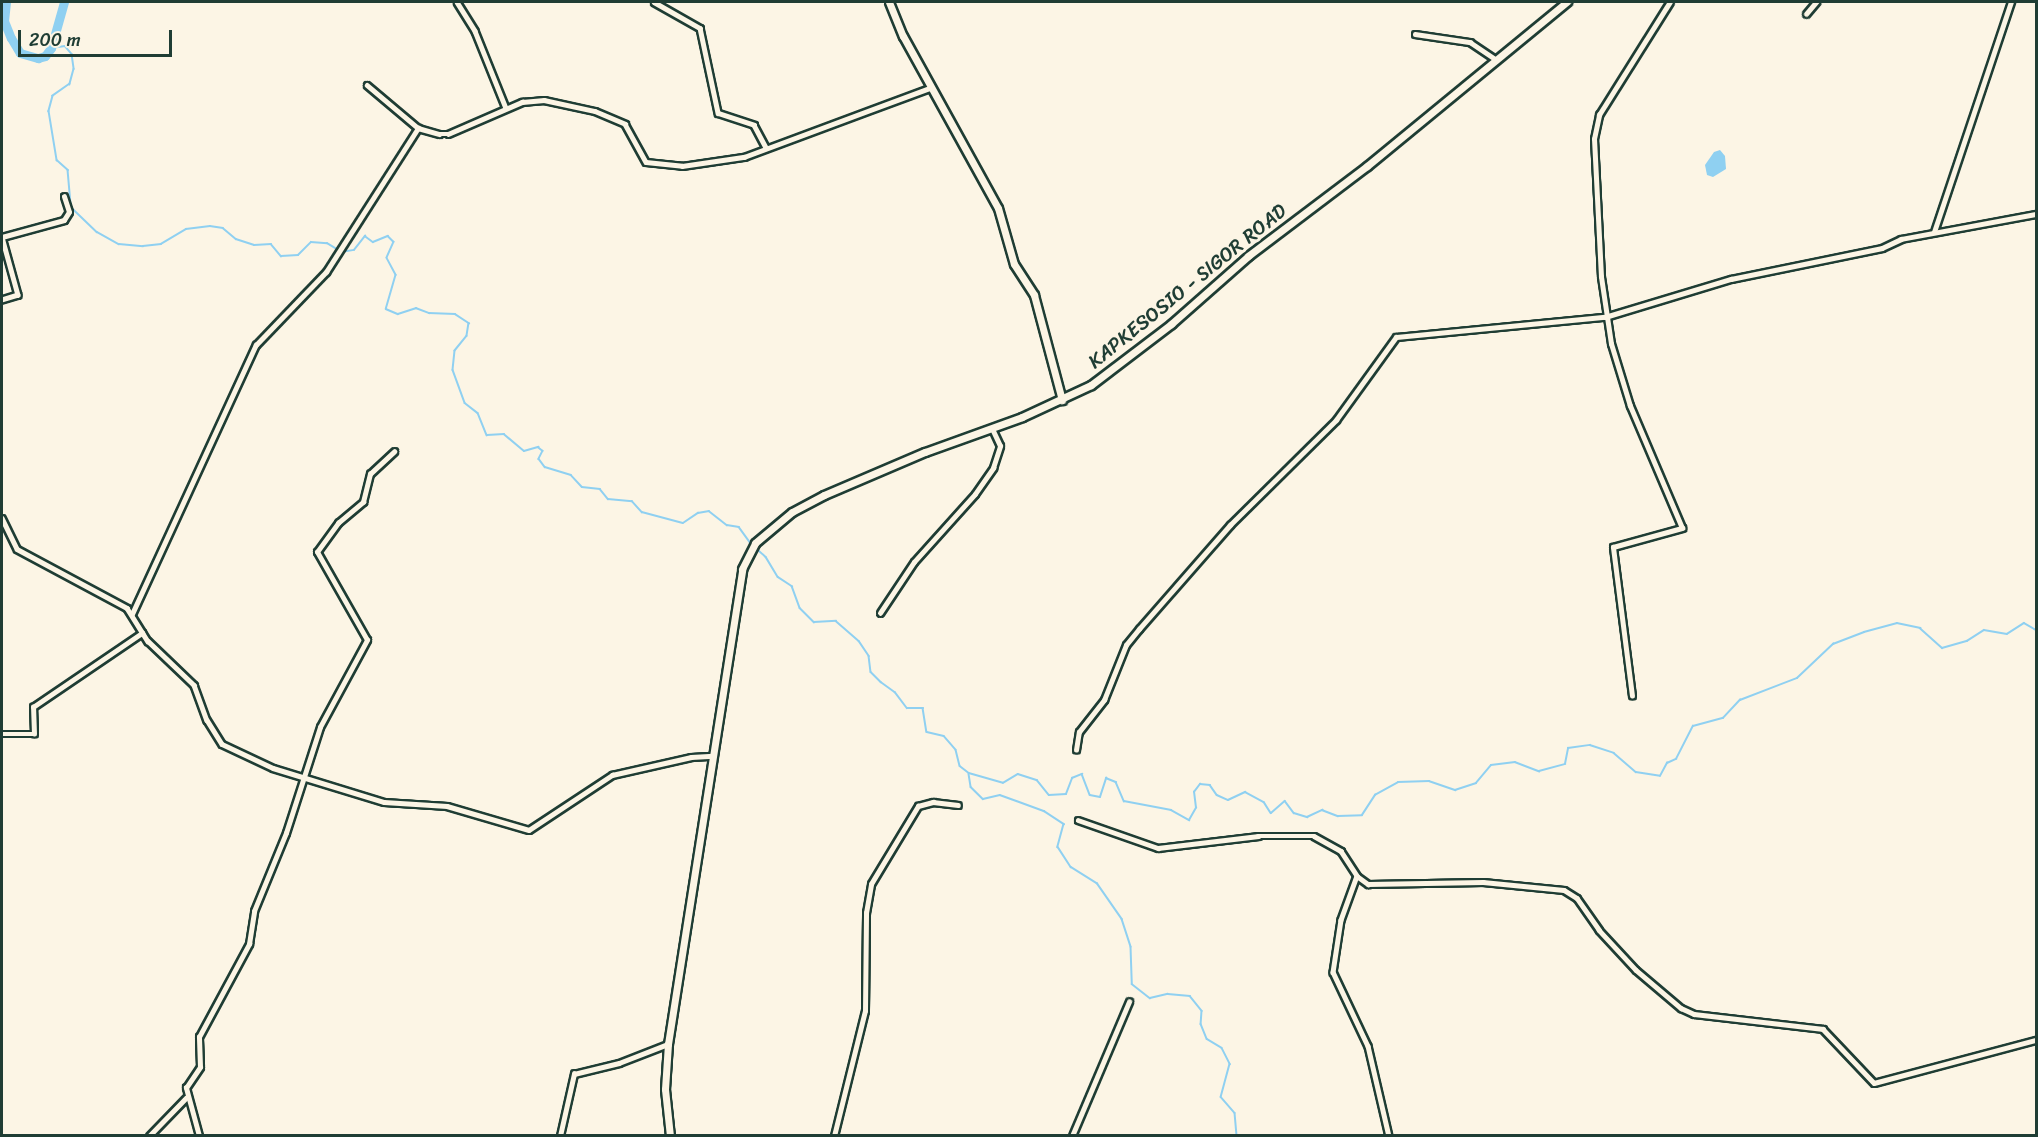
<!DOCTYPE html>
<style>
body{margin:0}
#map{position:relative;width:2038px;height:1137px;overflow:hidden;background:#fcf5e5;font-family:Sriracha,sans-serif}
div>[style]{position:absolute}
.water>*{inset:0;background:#8fd0f1}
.stream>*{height:1.5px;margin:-0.75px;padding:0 0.75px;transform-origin:0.75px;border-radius:0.75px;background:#8fd0f1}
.river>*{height:9px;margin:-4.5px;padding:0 4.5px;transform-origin:4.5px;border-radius:4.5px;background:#8fd0f1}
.roads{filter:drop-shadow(2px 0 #1f3d34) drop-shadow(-2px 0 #1f3d34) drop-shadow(0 2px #1f3d34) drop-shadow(0 -2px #1f3d34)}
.street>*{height:4.5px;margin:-2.25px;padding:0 2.25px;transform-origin:2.25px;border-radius:2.25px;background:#fcf5e5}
.secondary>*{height:7px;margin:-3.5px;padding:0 3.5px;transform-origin:3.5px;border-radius:3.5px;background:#fcf5e5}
span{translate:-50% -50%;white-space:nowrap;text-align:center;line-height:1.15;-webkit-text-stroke:6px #fcf5e5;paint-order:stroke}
.street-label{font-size:20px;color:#1f3d34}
.frame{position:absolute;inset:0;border:3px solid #1f3d34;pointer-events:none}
.scale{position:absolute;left:18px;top:30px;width:154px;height:27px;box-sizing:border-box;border:3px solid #1f3d34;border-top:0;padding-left:8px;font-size:18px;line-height:21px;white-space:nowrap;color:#1f3d34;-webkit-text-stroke:4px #fcf5e5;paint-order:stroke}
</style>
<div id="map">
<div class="water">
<div style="clip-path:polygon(1720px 150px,1725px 156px,1726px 169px,1713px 177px,1707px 175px,1705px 165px,1714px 152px)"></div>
</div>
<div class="stream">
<div style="left:51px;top:48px;width:14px;rotate:-8deg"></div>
<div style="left:65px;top:46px;width:11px;rotate:49deg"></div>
<div style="left:72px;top:54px;width:15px;rotate:82deg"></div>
<div style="left:74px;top:69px;width:16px;rotate:105deg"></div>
<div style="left:70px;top:84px;width:21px;rotate:145deg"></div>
<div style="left:53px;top:96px;width:16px;rotate:105deg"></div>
<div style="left:49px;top:111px;width:50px;rotate:80.7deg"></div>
<div style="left:57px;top:160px;width:15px;rotate:42deg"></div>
<div style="left:68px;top:170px;width:37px;rotate:85deg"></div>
<div style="left:71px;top:207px;width:36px;rotate:44deg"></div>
<div style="left:97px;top:232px;width:25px;rotate:29deg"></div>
<div style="left:119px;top:244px;width:24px;rotate:5deg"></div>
<div style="left:143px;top:246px;width:18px;rotate:-6deg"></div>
<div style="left:161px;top:244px;width:29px;rotate:-31deg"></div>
<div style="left:186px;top:229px;width:24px;rotate:-7deg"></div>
<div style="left:210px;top:226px;width:13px;rotate:9deg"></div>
<div style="left:223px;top:228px;width:17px;rotate:40deg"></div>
<div style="left:236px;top:239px;width:19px;rotate:18deg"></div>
<div style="left:254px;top:245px;width:17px;rotate:-3deg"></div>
<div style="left:271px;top:244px;width:16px;rotate:50deg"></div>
<div style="left:281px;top:256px;width:17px;rotate:-3deg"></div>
<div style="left:298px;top:255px;width:18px;rotate:-45deg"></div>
<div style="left:311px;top:242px;width:16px;rotate:4deg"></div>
<div style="left:327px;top:243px;width:12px;rotate:31deg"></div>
<div style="left:341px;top:252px;width:13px;rotate:-9deg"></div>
<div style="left:354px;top:250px;width:18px;rotate:-52deg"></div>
<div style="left:365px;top:236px;width:10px;rotate:37deg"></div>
<div style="left:373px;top:242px;width:16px;rotate:-22deg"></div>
<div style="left:388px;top:236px;width:8px;rotate:45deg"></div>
<div style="left:394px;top:242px;width:17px;rotate:114deg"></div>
<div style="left:387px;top:258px;width:19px;rotate:62deg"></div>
<div style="left:396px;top:275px;width:35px;rotate:106deg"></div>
<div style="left:386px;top:309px;width:13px;rotate:23deg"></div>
<div style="left:398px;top:314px;width:19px;rotate:-18deg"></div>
<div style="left:416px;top:308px;width:14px;rotate:21deg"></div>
<div style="left:429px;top:313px;width:26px;rotate:2deg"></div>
<div style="left:455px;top:314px;width:17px;rotate:33deg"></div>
<div style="left:469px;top:323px;width:13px;rotate:99deg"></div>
<div style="left:467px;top:336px;width:19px;rotate:129deg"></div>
<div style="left:455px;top:351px;width:19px;rotate:96deg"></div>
<div style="left:453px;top:370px;width:35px;rotate:70deg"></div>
<div style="left:465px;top:403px;width:16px;rotate:38deg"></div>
<div style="left:478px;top:413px;width:24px;rotate:68deg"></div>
<div style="left:487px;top:435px;width:17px;rotate:-3deg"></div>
<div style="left:504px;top:434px;width:26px;rotate:40deg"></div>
<div style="left:524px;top:451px;width:15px;rotate:-16deg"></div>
<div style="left:538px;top:447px;width:6px;rotate:39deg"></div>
<div style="left:543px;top:451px;width:9px;rotate:117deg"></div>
<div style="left:539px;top:459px;width:10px;rotate:53deg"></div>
<div style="left:545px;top:467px;width:27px;rotate:17deg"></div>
<div style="left:571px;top:475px;width:16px;rotate:47deg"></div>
<div style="left:582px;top:487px;width:18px;rotate:6deg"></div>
<div style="left:600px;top:489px;width:13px;rotate:51deg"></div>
<div style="left:608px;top:499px;width:24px;rotate:5deg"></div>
<div style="left:632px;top:501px;width:15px;rotate:48deg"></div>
<div style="left:642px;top:512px;width:42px;rotate:15deg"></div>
<div style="left:683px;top:523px;width:18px;rotate:-34deg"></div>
<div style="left:698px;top:513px;width:11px;rotate:-10deg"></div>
<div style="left:709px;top:511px;width:23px;rotate:38deg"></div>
<div style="left:727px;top:525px;width:12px;rotate:9deg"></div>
<div style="left:739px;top:527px;width:22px;rotate:54deg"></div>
<div style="left:756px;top:548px;width:13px;rotate:42deg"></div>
<div style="left:766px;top:557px;width:23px;rotate:59deg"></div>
<div style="left:778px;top:577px;width:17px;rotate:33deg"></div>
<div style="left:792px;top:586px;width:23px;rotate:70deg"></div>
<div style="left:800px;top:608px;width:20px;rotate:45deg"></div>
<div style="left:814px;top:622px;width:22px;rotate:-3deg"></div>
<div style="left:836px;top:621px;width:30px;rotate:41deg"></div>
<div style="left:859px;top:641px;width:18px;rotate:56deg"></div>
<div style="left:869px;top:656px;width:16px;rotate:83deg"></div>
<div style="left:871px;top:672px;width:14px;rotate:45deg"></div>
<div style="left:881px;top:682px;width:17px;rotate:36deg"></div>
<div style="left:895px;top:692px;width:20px;rotate:53deg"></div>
<div style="left:907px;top:708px;width:16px"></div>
<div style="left:923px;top:708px;width:24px;rotate:81deg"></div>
<div style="left:927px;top:732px;width:17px;rotate:13deg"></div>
<div style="left:944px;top:736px;width:18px;rotate:49deg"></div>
<div style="left:956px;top:750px;width:16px;rotate:76deg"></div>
<div style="left:960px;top:766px;width:11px;rotate:38deg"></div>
<div style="left:969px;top:773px;width:35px;rotate:16deg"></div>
<div style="left:1003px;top:783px;width:17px;rotate:-31deg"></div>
<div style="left:1018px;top:774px;width:20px;rotate:18deg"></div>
<div style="left:1037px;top:780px;width:19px;rotate:51deg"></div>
<div style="left:1049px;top:795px;width:17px;rotate:-3deg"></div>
<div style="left:1066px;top:794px;width:17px;rotate:-69deg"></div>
<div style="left:1072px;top:778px;width:11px;rotate:-22deg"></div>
<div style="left:1082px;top:774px;width:22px;rotate:69deg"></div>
<div style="left:1090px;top:795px;width:10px;rotate:11deg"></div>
<div style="left:1100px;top:797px;width:20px;rotate:-72deg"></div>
<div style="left:1106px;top:778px;width:11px;rotate:22deg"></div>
<div style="left:1116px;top:782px;width:21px;rotate:67deg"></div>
<div style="left:1124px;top:801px;width:48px;rotate:10.8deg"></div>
<div style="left:1171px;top:810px;width:21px;rotate:29deg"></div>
<div style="left:1189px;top:820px;width:14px;rotate:-60deg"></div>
<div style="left:1196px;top:808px;width:16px;rotate:-97deg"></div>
<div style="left:1194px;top:792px;width:10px;rotate:-53deg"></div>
<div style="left:1200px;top:784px;width:10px;rotate:6deg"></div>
<div style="left:1210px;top:785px;width:12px;rotate:55deg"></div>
<div style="left:1217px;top:795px;width:12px;rotate:24deg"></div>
<div style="left:1228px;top:800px;width:19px;rotate:-25deg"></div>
<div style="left:1245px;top:792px;width:21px;rotate:28deg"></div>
<div style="left:1264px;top:802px;width:13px;rotate:58deg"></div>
<div style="left:1271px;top:813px;width:18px;rotate:-41deg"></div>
<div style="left:1285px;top:801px;width:15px;rotate:53deg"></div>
<div style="left:1294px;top:813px;width:14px;rotate:17deg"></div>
<div style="left:1307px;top:817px;width:17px;rotate:-25deg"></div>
<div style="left:1322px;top:810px;width:17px;rotate:21deg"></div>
<div style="left:1338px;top:816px;width:24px;rotate:-2deg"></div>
<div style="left:1362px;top:815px;width:24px;rotate:-57deg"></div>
<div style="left:1375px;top:795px;width:26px;rotate:-29deg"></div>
<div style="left:1398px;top:782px;width:31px;rotate:-2deg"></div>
<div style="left:1429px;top:781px;width:28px;rotate:19deg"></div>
<div style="left:1455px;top:790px;width:22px;rotate:-18deg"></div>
<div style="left:1476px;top:783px;width:23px;rotate:-50deg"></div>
<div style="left:1491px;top:765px;width:24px;rotate:-7deg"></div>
<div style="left:1515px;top:762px;width:26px;rotate:21deg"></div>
<div style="left:1539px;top:771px;width:27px;rotate:-15deg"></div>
<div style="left:1565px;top:764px;width:16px;rotate:-79deg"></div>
<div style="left:1568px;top:748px;width:22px;rotate:-8deg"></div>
<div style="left:1590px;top:745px;width:25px;rotate:18deg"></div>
<div style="left:1614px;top:753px;width:29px;rotate:41deg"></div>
<div style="left:1636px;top:772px;width:24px;rotate:9deg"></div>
<div style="left:1660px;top:776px;width:15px;rotate:-62deg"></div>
<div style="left:1667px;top:763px;width:10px;rotate:-24deg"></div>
<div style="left:1676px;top:759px;width:37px;rotate:-63deg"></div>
<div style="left:1693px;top:726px;width:31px;rotate:-15deg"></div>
<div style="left:1723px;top:718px;width:25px;rotate:-47deg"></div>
<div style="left:1740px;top:700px;width:61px;rotate:-21.1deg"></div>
<div style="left:1797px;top:678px;width:50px;rotate:-43.4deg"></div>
<div style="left:1833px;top:644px;width:33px;rotate:-21deg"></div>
<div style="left:1864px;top:632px;width:34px;rotate:-15deg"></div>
<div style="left:1897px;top:623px;width:24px;rotate:12deg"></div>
<div style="left:1920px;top:628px;width:30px;rotate:42deg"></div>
<div style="left:1942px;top:648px;width:26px;rotate:-16deg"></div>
<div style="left:1967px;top:641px;width:20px;rotate:-33deg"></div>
<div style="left:1984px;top:630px;width:23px;rotate:10deg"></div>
<div style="left:2007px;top:634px;width:20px;rotate:-33deg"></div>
<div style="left:2024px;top:623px;width:14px;rotate:30deg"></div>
<div style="left:969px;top:774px;width:13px;rotate:81deg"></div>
<div style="left:971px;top:787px;width:17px;rotate:45deg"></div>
<div style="left:983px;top:799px;width:17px;rotate:-13deg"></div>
<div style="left:1000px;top:795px;width:47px;rotate:20deg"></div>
<div style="left:1044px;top:811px;width:24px;rotate:33deg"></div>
<div style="left:1064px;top:824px;width:24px;rotate:105deg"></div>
<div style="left:1058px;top:847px;width:24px;rotate:57deg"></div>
<div style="left:1071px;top:867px;width:31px;rotate:32deg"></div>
<div style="left:1097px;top:883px;width:44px;rotate:55.2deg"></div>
<div style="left:1122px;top:919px;width:29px;rotate:72deg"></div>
<div style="left:1131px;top:947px;width:37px;rotate:88deg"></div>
<div style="left:1132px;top:984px;width:23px;rotate:38deg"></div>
<div style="left:1150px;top:998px;width:18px;rotate:-13deg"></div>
<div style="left:1168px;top:994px;width:22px;rotate:5deg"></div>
<div style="left:1190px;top:996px;width:19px;rotate:51deg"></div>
<div style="left:1202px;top:1011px;width:13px;rotate:94deg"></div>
<div style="left:1201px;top:1024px;width:16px;rotate:68deg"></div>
<div style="left:1207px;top:1039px;width:17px;rotate:31deg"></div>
<div style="left:1222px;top:1048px;width:18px;rotate:63deg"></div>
<div style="left:1230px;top:1064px;width:34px;rotate:105deg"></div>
<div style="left:1221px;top:1097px;width:21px;rotate:49deg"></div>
<div style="left:1235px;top:1113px;width:23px;rotate:85deg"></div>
</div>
<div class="river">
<div style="left:6px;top:2px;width:19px;rotate:96deg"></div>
<div style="left:4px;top:21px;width:18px;rotate:68deg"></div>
<div style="left:11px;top:38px;width:17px;rotate:59deg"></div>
<div style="left:20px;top:53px;width:19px;rotate:16deg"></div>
<div style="left:38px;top:58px;width:7px;rotate:-16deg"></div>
<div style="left:45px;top:56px;width:10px;rotate:-53deg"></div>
<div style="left:51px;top:48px;width:48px;rotate:-74.2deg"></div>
</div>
<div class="roads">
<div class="street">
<div style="left:457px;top:2px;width:34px;rotate:58deg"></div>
<div style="left:475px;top:31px;width:83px;rotate:68.1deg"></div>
<div style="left:654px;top:2px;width:53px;rotate:29.5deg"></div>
<div style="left:700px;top:28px;width:87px;rotate:78deg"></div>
<div style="left:718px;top:113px;width:38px;rotate:18deg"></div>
<div style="left:754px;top:125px;width:26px;rotate:62deg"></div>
<div style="left:1806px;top:14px;width:16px;rotate:-50deg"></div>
<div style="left:1415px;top:34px;width:56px;rotate:8.3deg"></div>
<div style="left:1470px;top:42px;width:30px;rotate:34deg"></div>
<div style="left:367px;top:85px;width:67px;rotate:40.1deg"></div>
<div style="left:418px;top:128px;width:22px;rotate:16deg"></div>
<div style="left:439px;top:134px;width:9px"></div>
<div style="left:448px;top:134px;width:81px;rotate:-23.4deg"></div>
<div style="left:522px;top:102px;width:22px;rotate:-5deg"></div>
<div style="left:544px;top:100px;width:52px;rotate:12.2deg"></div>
<div style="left:595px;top:111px;width:33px;rotate:23deg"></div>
<div style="left:625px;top:124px;width:43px;rotate:61.1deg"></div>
<div style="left:646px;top:162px;width:36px;rotate:6deg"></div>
<div style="left:682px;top:166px;width:63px;rotate:-8.3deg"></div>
<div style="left:744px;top:157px;width:198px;rotate:-20.4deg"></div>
<div style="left:1934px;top:232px;width:243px;rotate:-71.5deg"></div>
<div style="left:2px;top:237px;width:64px;rotate:-15.3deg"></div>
<div style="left:64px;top:220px;width:9px;rotate:-58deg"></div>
<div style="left:69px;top:212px;width:16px;rotate:-108deg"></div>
<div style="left:2px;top:237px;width:60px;rotate:74.6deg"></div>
<div style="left:18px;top:295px;width:17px;rotate:163deg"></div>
<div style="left:2px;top:518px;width:34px;rotate:64deg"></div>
<div style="left:17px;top:549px;width:125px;rotate:28.2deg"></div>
<div style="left:127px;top:608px;width:39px;rotate:58deg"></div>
<div style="left:148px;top:641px;width:64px;rotate:43.7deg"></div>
<div style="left:194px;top:685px;width:37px;rotate:70deg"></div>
<div style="left:207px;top:720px;width:28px;rotate:58deg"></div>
<div style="left:222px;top:744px;width:56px;rotate:25.2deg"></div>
<div style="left:273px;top:768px;width:116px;rotate:17deg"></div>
<div style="left:384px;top:802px;width:63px;rotate:3.6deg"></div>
<div style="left:447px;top:806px;width:85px;rotate:16.3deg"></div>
<div style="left:529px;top:830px;width:100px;rotate:-33.5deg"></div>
<div style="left:612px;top:775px;width:81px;rotate:-12.8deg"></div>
<div style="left:691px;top:757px;width:22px;rotate:-3deg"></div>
<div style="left:880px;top:613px;width:61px;rotate:-56.3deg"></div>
<div style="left:914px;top:562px;width:91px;rotate:-48.1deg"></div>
<div style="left:975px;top:494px;width:32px;rotate:-55deg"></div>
<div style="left:993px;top:468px;width:23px;rotate:-72deg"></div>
<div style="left:1000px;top:446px;width:19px;rotate:-115deg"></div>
<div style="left:132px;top:614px;width:296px;rotate:-65.3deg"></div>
<div style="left:256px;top:345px;width:101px;rotate:-46.2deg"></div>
<div style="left:326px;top:272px;width:171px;rotate:-57.4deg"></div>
<div style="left:1632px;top:696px;width:150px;rotate:-97.3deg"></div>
<div style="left:1613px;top:547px;width:72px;rotate:-15.4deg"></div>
<div style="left:1682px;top:528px;width:133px;rotate:-113.1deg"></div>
<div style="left:1630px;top:406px;width:65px;rotate:-107deg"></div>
<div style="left:1611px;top:344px;width:68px;rotate:-98.5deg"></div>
<div style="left:1601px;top:277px;width:138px;rotate:-92.9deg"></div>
<div style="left:1594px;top:139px;width:25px;rotate:-78deg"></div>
<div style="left:1599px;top:115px;width:133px;rotate:-57.9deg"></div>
<div style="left:2px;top:734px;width:32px"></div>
<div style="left:34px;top:734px;width:27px;rotate:-92deg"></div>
<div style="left:33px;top:707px;width:132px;rotate:-34.2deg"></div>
<div style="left:1076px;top:750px;width:18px;rotate:-81deg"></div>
<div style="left:1079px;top:732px;width:41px;rotate:-52deg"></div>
<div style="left:1104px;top:700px;width:59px;rotate:-68.2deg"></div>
<div style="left:1126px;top:645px;width:21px;rotate:-51deg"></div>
<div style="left:1139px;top:629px;width:138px;rotate:-48.8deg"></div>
<div style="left:1230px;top:525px;width:149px;rotate:-44.7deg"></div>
<div style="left:1336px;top:420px;width:102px;rotate:-54.1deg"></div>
<div style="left:1396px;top:337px;width:210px;rotate:-5.5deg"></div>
<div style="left:1605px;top:317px;width:132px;rotate:-16.8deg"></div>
<div style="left:1731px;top:279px;width:154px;rotate:-11.6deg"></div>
<div style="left:1882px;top:248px;width:21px;rotate:-25deg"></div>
<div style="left:1901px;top:239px;width:137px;rotate:-10.5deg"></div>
<div style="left:1078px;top:820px;width:85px;rotate:19.3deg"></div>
<div style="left:1158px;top:848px;width:101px;rotate:-6.8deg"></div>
<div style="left:1258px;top:836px;width:56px"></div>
<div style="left:1314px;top:836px;width:31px;rotate:29deg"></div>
<div style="left:1341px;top:851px;width:30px;rotate:57deg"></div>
<div style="left:1357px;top:876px;width:14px;rotate:36deg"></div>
<div style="left:1368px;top:884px;width:115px;rotate:-1deg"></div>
<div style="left:1483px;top:882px;width:81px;rotate:5.6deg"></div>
<div style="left:1564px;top:890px;width:15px;rotate:32deg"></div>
<div style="left:1577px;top:898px;width:39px;rotate:55deg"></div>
<div style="left:1599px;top:930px;width:54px;rotate:47.2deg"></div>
<div style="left:1636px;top:970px;width:59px;rotate:40.2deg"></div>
<div style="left:1681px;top:1008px;width:14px;rotate:25deg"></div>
<div style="left:1694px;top:1014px;width:130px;rotate:6.6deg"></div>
<div style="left:1823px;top:1029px;width:74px;rotate:46.6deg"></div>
<div style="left:1874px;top:1083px;width:168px;rotate:-14.9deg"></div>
<div style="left:1357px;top:876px;width:47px;rotate:110deg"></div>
<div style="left:1341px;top:920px;width:53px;rotate:98.7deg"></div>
<div style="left:1333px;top:972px;width:82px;rotate:64.7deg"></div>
<div style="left:1368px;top:1046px;width:92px;rotate:76.9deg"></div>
<div style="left:149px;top:1136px;width:53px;rotate:-45.8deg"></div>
<div style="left:199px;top:1136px;width:50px;rotate:-105.2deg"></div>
<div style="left:186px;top:1088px;width:25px;rotate:-56deg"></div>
<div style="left:200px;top:1067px;width:30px;rotate:-92deg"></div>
<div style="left:199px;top:1037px;width:106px;rotate:-61.7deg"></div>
<div style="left:249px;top:944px;width:33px;rotate:-81deg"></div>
<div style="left:254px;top:911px;width:84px;rotate:-67.7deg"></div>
<div style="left:286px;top:833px;width:111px;rotate:-72.2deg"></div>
<div style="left:320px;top:727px;width:99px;rotate:-61.6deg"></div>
<div style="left:367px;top:640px;width:101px;rotate:-119.6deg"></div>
<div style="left:317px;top:552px;width:36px;rotate:-54deg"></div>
<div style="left:338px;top:523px;width:33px;rotate:-40deg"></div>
<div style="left:363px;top:502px;width:29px;rotate:-76deg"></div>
<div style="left:370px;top:474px;width:33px;rotate:-43deg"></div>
<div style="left:560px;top:1136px;width:64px;rotate:-77.3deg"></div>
<div style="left:574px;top:1074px;width:46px;rotate:-13.7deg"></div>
<div style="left:619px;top:1063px;width:53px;rotate:-21.2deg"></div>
<div style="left:834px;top:1136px;width:129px;rotate:-76.1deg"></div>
<div style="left:865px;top:1011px;width:98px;rotate:-89.4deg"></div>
<div style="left:866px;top:913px;width:29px;rotate:-80deg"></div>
<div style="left:871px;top:884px;width:91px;rotate:-58.9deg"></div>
<div style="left:918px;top:806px;width:16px;rotate:-15deg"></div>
<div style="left:933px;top:802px;width:25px;rotate:7deg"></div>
<div style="left:1072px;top:1136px;width:146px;rotate:-67deg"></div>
</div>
<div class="secondary">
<div style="left:889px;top:2px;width:37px;rotate:68deg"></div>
<div style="left:903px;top:36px;width:196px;rotate:61.1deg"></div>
<div style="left:998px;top:208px;width:58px;rotate:74.1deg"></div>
<div style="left:1014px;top:264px;width:37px;rotate:57deg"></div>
<div style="left:1034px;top:295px;width:109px;rotate:75.1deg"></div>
<div style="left:670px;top:1136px;width:47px;rotate:-96.1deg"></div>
<div style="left:665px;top:1089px;width:45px;rotate:-86.2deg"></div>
<div style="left:668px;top:1044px;width:481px;rotate:-81.1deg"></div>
<div style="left:742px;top:569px;width:29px;rotate:-63deg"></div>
<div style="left:755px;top:543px;width:48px;rotate:-40deg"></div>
<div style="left:792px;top:512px;width:36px;rotate:-28deg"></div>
<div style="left:824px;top:495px;width:110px;rotate:-23.1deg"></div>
<div style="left:925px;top:452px;width:103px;rotate:-19.8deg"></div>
<div style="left:1022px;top:417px;width:76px;rotate:-24.9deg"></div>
<div style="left:1091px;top:385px;width:101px;rotate:-37.3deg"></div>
<div style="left:1171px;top:324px;width:103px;rotate:-41.4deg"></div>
<div style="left:1248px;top:256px;width:149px;rotate:-37.1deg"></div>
<div style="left:1367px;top:166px;width:259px;rotate:-39.4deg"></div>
</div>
</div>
<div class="street-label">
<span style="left:1187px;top:286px;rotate:-39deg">KAPKESOSIO - SIGOR ROAD</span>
</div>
<div class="frame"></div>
<div class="scale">200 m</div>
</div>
